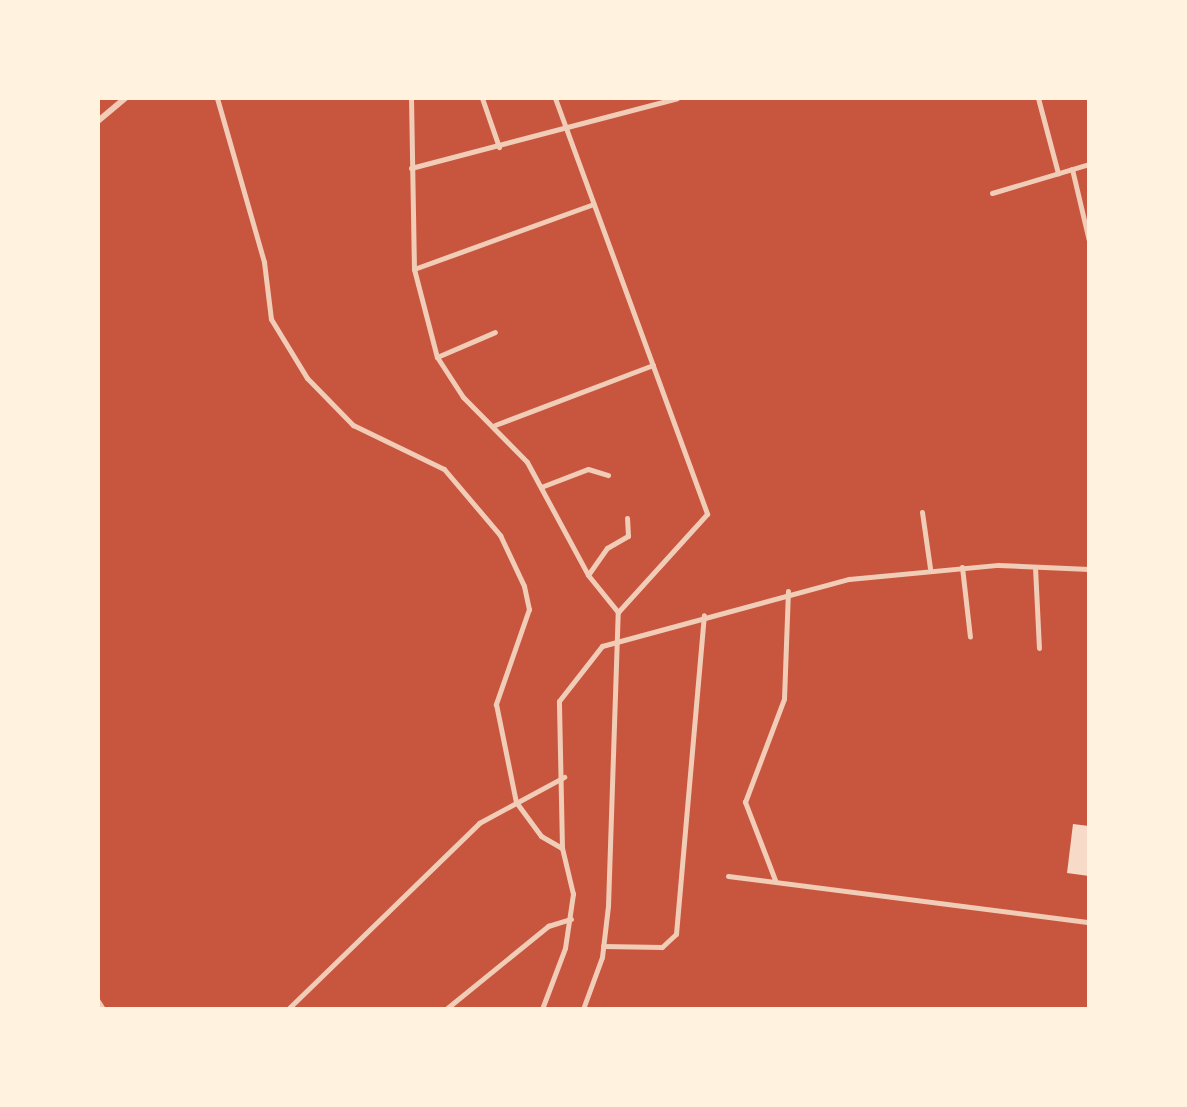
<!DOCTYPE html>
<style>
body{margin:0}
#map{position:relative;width:1187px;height:1107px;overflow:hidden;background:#c8553d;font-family:Commissioner,sans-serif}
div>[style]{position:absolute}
.building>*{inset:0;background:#f7dbc8}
.minor>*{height:5px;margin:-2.5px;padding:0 2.5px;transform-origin:2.5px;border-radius:2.5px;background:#f1ccb7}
.tertiary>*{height:6px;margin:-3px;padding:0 3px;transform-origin:3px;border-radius:3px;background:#f1ccb7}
span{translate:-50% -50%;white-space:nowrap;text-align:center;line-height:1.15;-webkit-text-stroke:8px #fff3e0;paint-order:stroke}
.frame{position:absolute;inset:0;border:100px solid #fff3e0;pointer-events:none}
</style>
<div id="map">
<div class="building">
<div style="clip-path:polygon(1073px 824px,1089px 826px,1089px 876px,1067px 873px)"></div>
</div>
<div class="minor">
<div style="left:217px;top:98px;width:171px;rotate:74deg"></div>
<div style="left:264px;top:262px;width:57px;rotate:83deg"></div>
<div style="left:271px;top:319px;width:69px;rotate:58.6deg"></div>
<div style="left:307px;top:378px;width:66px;rotate:45.6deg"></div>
<div style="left:353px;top:425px;width:101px;rotate:25.8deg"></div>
<div style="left:444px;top:469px;width:87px;rotate:49.7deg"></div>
<div style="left:500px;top:535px;width:56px;rotate:64.8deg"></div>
<div style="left:524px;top:586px;width:24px;rotate:78deg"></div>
<div style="left:529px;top:609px;width:101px;rotate:109.2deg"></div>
<div style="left:496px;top:704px;width:100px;rotate:78.5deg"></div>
<div style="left:516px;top:802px;width:42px;rotate:53.7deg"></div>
<div style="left:541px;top:836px;width:24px;rotate:30deg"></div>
<div style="left:411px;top:98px;width:171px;rotate:89deg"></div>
<div style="left:414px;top:269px;width:91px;rotate:75.4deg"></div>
<div style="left:437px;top:357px;width:48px;rotate:57deg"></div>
<div style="left:463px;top:397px;width:91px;rotate:45.4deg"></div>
<div style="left:527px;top:462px;width:128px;rotate:61.6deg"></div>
<div style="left:588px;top:575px;width:48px;rotate:51deg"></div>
<div style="left:482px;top:98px;width:52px;rotate:70.9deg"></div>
<div style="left:555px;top:98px;width:443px;rotate:69.9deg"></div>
<div style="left:707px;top:514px;width:132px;rotate:132.2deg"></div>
<div style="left:1038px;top:98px;width:78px;rotate:75.1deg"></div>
<div style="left:411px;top:168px;width:275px;rotate:-14.7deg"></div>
<div style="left:1072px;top:169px;width:74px;rotate:76.7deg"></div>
<div style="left:992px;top:193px;width:101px;rotate:-16.6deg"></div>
<div style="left:414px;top:269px;width:191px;rotate:-19.9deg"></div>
<div style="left:437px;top:357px;width:63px;rotate:-23.3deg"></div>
<div style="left:495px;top:425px;width:169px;rotate:-20.8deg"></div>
<div style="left:541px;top:487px;width:50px;rotate:-21deg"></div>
<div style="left:588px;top:469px;width:21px;rotate:17deg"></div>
<div style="left:922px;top:512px;width:57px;rotate:81.9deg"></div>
<div style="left:962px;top:567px;width:70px;rotate:83.5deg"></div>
<div style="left:1035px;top:567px;width:81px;rotate:87.2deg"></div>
<div style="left:588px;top:575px;width:33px;rotate:-55deg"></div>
<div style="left:607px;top:548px;width:24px;rotate:-30deg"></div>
<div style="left:628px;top:536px;width:18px;rotate:-93deg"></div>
<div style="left:728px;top:876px;width:364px;rotate:7.3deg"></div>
<div style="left:775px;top:880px;width:84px;rotate:-111deg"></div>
<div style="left:745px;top:802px;width:110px;rotate:-69.3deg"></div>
<div style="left:784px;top:699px;width:108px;rotate:-87.9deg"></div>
<div style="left:603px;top:946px;width:59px;rotate:1deg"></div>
<div style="left:662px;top:947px;width:19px;rotate:-43deg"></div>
<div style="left:676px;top:934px;width:320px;rotate:-85deg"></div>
<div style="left:98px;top:1001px;width:9px;rotate:58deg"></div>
<div style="left:288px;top:1009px;width:267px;rotate:-44.2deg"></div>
<div style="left:479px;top:823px;width:97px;rotate:-28.4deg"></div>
<div style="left:446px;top:1009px;width:132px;rotate:-39.1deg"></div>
<div style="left:548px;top:926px;width:24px;rotate:-17deg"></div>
<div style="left:542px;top:1009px;width:65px;rotate:-69.3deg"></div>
<div style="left:565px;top:948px;width:55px;rotate:-81.6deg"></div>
<div style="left:573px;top:894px;width:47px;rotate:-103.4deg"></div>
<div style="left:562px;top:848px;width:147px;rotate:-91.2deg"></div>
<div style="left:559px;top:701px;width:70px;rotate:-52deg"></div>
<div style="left:602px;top:646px;width:256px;rotate:-15.2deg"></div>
<div style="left:849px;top:579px;width:150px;rotate:-5.4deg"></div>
<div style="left:998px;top:565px;width:91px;rotate:2.5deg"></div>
<div style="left:583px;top:1009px;width:55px;rotate:-69.9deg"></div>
<div style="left:602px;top:957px;width:51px;rotate:-83.3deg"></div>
<div style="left:608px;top:906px;width:294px;rotate:-88.1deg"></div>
</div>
<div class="tertiary">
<div style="left:98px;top:121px;width:35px;rotate:-40deg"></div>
</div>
<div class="frame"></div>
</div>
